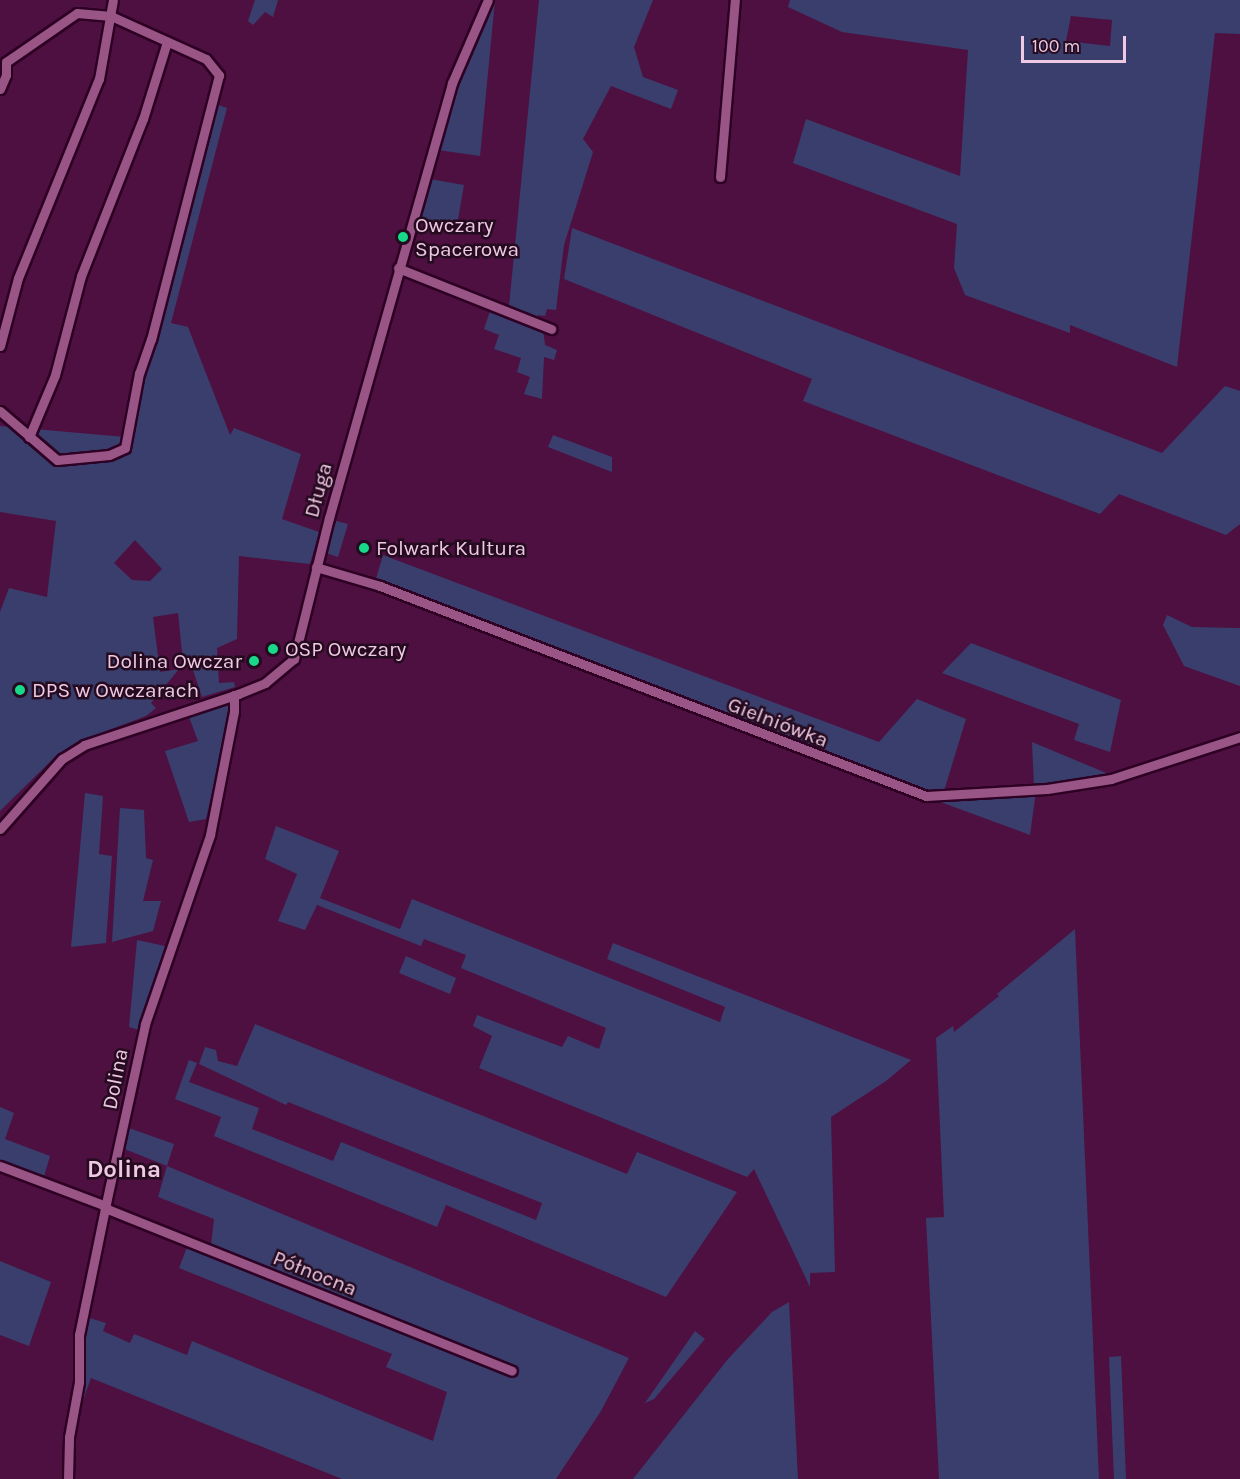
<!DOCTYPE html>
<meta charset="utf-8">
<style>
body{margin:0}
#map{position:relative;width:1240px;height:1479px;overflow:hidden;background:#4e1041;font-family:Karla,sans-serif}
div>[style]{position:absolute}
.green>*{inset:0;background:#393e6d}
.roads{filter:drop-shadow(2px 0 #2d0024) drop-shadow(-2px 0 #2d0024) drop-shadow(0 2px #2d0024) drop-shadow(0 -2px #2d0024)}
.minor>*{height:9px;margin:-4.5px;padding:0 4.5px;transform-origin:4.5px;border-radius:4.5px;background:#985586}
.dots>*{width:16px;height:16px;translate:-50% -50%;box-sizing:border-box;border:3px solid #250b1f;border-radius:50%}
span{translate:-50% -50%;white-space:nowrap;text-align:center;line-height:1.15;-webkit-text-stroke:5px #250b1f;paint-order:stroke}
.poi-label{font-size:21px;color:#efc9e3}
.left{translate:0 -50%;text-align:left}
.right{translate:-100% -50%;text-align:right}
.street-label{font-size:21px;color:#efc9e3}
.quarter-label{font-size:24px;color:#efc9e3;font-weight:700}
.scale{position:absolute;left:1021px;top:36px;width:105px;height:27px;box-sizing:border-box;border:3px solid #efc9e3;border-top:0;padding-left:8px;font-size:18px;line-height:21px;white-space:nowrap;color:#efc9e3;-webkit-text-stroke:4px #250b1f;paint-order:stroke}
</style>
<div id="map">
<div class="green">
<div style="clip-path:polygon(255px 0,278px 0,273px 17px,265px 12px,253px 25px,248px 21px)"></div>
<div style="clip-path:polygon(495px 0,480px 156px,438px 150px,460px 82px)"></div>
<div style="clip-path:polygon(539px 0,653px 0,634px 47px,643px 77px,678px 90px,671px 109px,611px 86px,583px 139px,593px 152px,564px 245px,556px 310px,547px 309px,545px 316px,538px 315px,537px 322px,509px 306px)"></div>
<div style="clip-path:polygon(evenodd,790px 0,1240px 0,1240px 34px,1215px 33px,1177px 367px,1070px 325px,1070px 333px,965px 295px,954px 268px,957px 224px,793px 163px,806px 119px,960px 176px,968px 50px,842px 32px,788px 7px,790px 0,1071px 16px,1112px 20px,1110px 46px,1066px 41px,1071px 16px)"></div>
<div style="clip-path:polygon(evenodd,213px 103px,227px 108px,171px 323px,188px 327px,230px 435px,234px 428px,301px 454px,282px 519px,319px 532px,310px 564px,239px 556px,237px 639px,217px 648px,219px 683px,234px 682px,235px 687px,202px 697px,190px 661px,183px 662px,178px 613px,153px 617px,160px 672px,179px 669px,151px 703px,156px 708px,146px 716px,77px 742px,55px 757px,0 811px,0 612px,9px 588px,47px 597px,56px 521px,0 512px,0 426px,125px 437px,213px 103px,135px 540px,162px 569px,150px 581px,132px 580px,114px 563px,135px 540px)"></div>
<div style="clip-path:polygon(430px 179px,464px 185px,457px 225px,419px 218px)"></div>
<div style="clip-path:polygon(572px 228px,1162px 453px,1225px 386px,1240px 391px,1240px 524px,1226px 535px,1119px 494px,1100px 514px,803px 401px,812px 379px,564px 279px)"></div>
<div style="clip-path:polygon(491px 308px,543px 329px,545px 345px,557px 350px,554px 360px,544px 357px,542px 399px,524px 394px,530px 377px,517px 372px,521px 358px,494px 349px,499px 335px,484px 329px)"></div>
<div style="clip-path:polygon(553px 435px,612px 457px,612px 472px,548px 447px)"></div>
<div style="clip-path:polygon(336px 521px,348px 524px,338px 557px,326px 553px)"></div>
<div style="clip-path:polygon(383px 555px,879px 742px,917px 699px,966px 719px,944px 791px,929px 793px,375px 582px)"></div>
<div style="clip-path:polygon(1167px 615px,1192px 627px,1240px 628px,1240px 686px,1184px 666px,1163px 625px)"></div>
<div style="clip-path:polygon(971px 643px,1121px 700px,1110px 752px,1074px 740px,1079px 724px,942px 673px)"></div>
<div style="clip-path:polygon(226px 705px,231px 708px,206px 819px,189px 822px,165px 751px,198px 741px,189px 717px)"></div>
<div style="clip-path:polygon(1032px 742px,1111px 775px,1034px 787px)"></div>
<div style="clip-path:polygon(1036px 791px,1030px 835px,935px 800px,954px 797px)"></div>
<div style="clip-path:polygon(85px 793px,103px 796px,99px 854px,112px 856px,106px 943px,71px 947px)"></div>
<div style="clip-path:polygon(120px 808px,144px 810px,146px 858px,153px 860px,143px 901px,161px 901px,153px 931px,112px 942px)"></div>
<div style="clip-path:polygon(276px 826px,339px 851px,320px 898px,400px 929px,412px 899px,720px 1022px,725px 1007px,607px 959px,613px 943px,911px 1060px,886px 1081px,831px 1117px,835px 1272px,810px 1273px,810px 1287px,754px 1169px,747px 1177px,479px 1068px,492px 1036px,473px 1026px,477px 1015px,562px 1047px,568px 1036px,599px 1049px,606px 1028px,461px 968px,466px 955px,424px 939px,421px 946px,317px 905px,305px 930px,278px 921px,297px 874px,265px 859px)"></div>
<div style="clip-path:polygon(1075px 929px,1099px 1479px,939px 1479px,926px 1218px,944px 1217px,936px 1038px,953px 1026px,954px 1032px,999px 996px,997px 994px)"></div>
<div style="clip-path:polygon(137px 940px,165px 946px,139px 1030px,129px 1027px)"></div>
<div style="clip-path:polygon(406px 956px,456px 978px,450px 994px,399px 973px)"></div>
<div style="clip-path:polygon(255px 1024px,627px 1174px,637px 1152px,737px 1192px,666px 1297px,446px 1205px,437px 1227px,214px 1136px,221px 1117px,175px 1099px,189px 1060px,197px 1063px,189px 1082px,259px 1108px,252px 1129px,333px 1161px,341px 1142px,536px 1220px,542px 1203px,288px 1102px,286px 1105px,199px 1064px,205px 1047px,216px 1050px,218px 1061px,237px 1066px)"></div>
<div style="clip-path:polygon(0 1107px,14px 1113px,5px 1139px,50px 1156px,43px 1180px,0 1162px)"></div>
<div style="clip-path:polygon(126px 1127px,174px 1144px,167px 1166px,629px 1358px,601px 1411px,556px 1479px,342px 1479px,91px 1378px,82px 1403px,78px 1402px,86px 1317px,106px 1323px,103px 1331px,130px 1343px,134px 1334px,187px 1355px,192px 1341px,433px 1441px,447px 1392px,386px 1367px,392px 1354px,179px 1268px,191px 1237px,211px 1245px,214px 1219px,158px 1197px,167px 1166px,122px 1148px)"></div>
<div style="clip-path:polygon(0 1261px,51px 1282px,29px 1346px,0 1335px)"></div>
<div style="clip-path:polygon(789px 1302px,798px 1479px,633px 1479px,728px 1359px,772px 1312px)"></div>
<div style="clip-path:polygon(695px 1331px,705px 1339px,654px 1399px,645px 1403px)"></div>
<div style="clip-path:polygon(1121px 1356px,1126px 1479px,1114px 1479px,1109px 1357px)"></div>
</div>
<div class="roads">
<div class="minor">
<div style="left:0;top:89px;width:15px;rotate:-67deg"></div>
<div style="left:6px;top:75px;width:13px;rotate:-90deg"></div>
<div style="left:6px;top:62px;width:86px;rotate:-34.6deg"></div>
<div style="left:77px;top:13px;width:34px;rotate:5deg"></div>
<div style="left:111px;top:16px;width:104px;rotate:24.4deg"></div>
<div style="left:206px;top:59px;width:21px;rotate:51deg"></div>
<div style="left:219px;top:75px;width:273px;rotate:104.4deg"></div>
<div style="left:151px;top:339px;width:36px;rotate:109deg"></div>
<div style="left:139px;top:373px;width:76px;rotate:100.6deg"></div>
<div style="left:125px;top:448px;width:17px;rotate:156deg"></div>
<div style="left:109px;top:455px;width:52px;rotate:174.5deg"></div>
<div style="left:57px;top:460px;width:75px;rotate:-139.3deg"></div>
<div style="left:720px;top:177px;width:178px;rotate:-85.2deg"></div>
<div style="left:398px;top:268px;width:165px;rotate:21.7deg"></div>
<div style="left:0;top:346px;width:70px;rotate:-75.2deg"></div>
<div style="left:18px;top:278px;width:215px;rotate:-67.9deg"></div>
<div style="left:99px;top:79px;width:80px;rotate:-80deg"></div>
<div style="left:29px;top:437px;width:67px;rotate:-67.2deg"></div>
<div style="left:55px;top:375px;width:102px;rotate:-75.3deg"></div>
<div style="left:81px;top:276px;width:169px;rotate:-68.5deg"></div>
<div style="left:143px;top:119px;width:81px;rotate:-72.7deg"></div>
<div style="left:316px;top:567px;width:67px;rotate:16.5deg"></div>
<div style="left:380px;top:586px;width:585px;rotate:21.04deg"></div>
<div style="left:926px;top:796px;width:121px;rotate:-3.3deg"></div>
<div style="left:1047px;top:789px;width:65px;rotate:-8.9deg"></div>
<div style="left:1111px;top:779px;width:136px;rotate:-18deg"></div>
<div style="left:0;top:829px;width:94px;rotate:-48.5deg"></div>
<div style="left:62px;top:759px;width:26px;rotate:-32deg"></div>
<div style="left:84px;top:745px;width:162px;rotate:-18.3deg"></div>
<div style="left:238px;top:694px;width:29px;rotate:-22deg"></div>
<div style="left:265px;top:683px;width:38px;rotate:-40deg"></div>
<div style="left:294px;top:659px;width:145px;rotate:-76.1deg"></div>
<div style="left:329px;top:518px;width:452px;rotate:-74.2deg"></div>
<div style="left:452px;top:83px;width:90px;rotate:-66.6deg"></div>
<div style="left:0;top:1166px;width:113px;rotate:20.7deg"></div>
<div style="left:105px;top:1208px;width:438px;rotate:21.8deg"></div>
<div style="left:68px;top:1479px;width:42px;rotate:-88.6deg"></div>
<div style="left:69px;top:1437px;width:56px;rotate:-79.7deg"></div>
<div style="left:79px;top:1382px;width:47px;rotate:-90deg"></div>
<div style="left:79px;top:1335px;width:130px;rotate:-78.4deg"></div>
<div style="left:105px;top:1208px;width:188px;rotate:-77.7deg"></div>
<div style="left:145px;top:1024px;width:200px;rotate:-71deg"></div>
<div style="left:210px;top:835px;width:126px;rotate:-79deg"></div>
<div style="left:234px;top:711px;width:16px;rotate:-90deg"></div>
</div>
</div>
<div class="dots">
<div style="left:403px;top:237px;background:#17d989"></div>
<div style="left:364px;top:548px;background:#17d989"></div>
<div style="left:273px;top:649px;background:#17d989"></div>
<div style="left:254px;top:661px;background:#17d989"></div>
<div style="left:20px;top:690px;background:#17d989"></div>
</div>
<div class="poi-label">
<span class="left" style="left:415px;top:237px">Owczary<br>Spacerowa</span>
<span class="left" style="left:376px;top:548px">Folwark Kultura</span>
<span class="left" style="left:285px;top:649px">OSP Owczary</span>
<span class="right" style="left:242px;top:661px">Dolina Owczar</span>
<span class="left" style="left:32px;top:690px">DPS w Owczarach</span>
</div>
<div class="street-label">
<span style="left:318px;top:490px;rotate:-75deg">Długa</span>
<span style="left:778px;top:722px;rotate:21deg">Gielniówka</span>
<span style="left:115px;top:1079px;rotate:-79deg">Dolina</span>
<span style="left:315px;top:1273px;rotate:22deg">Północna</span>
</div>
<div class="quarter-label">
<span style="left:124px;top:1170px">Dolina</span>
</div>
<div class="scale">100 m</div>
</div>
